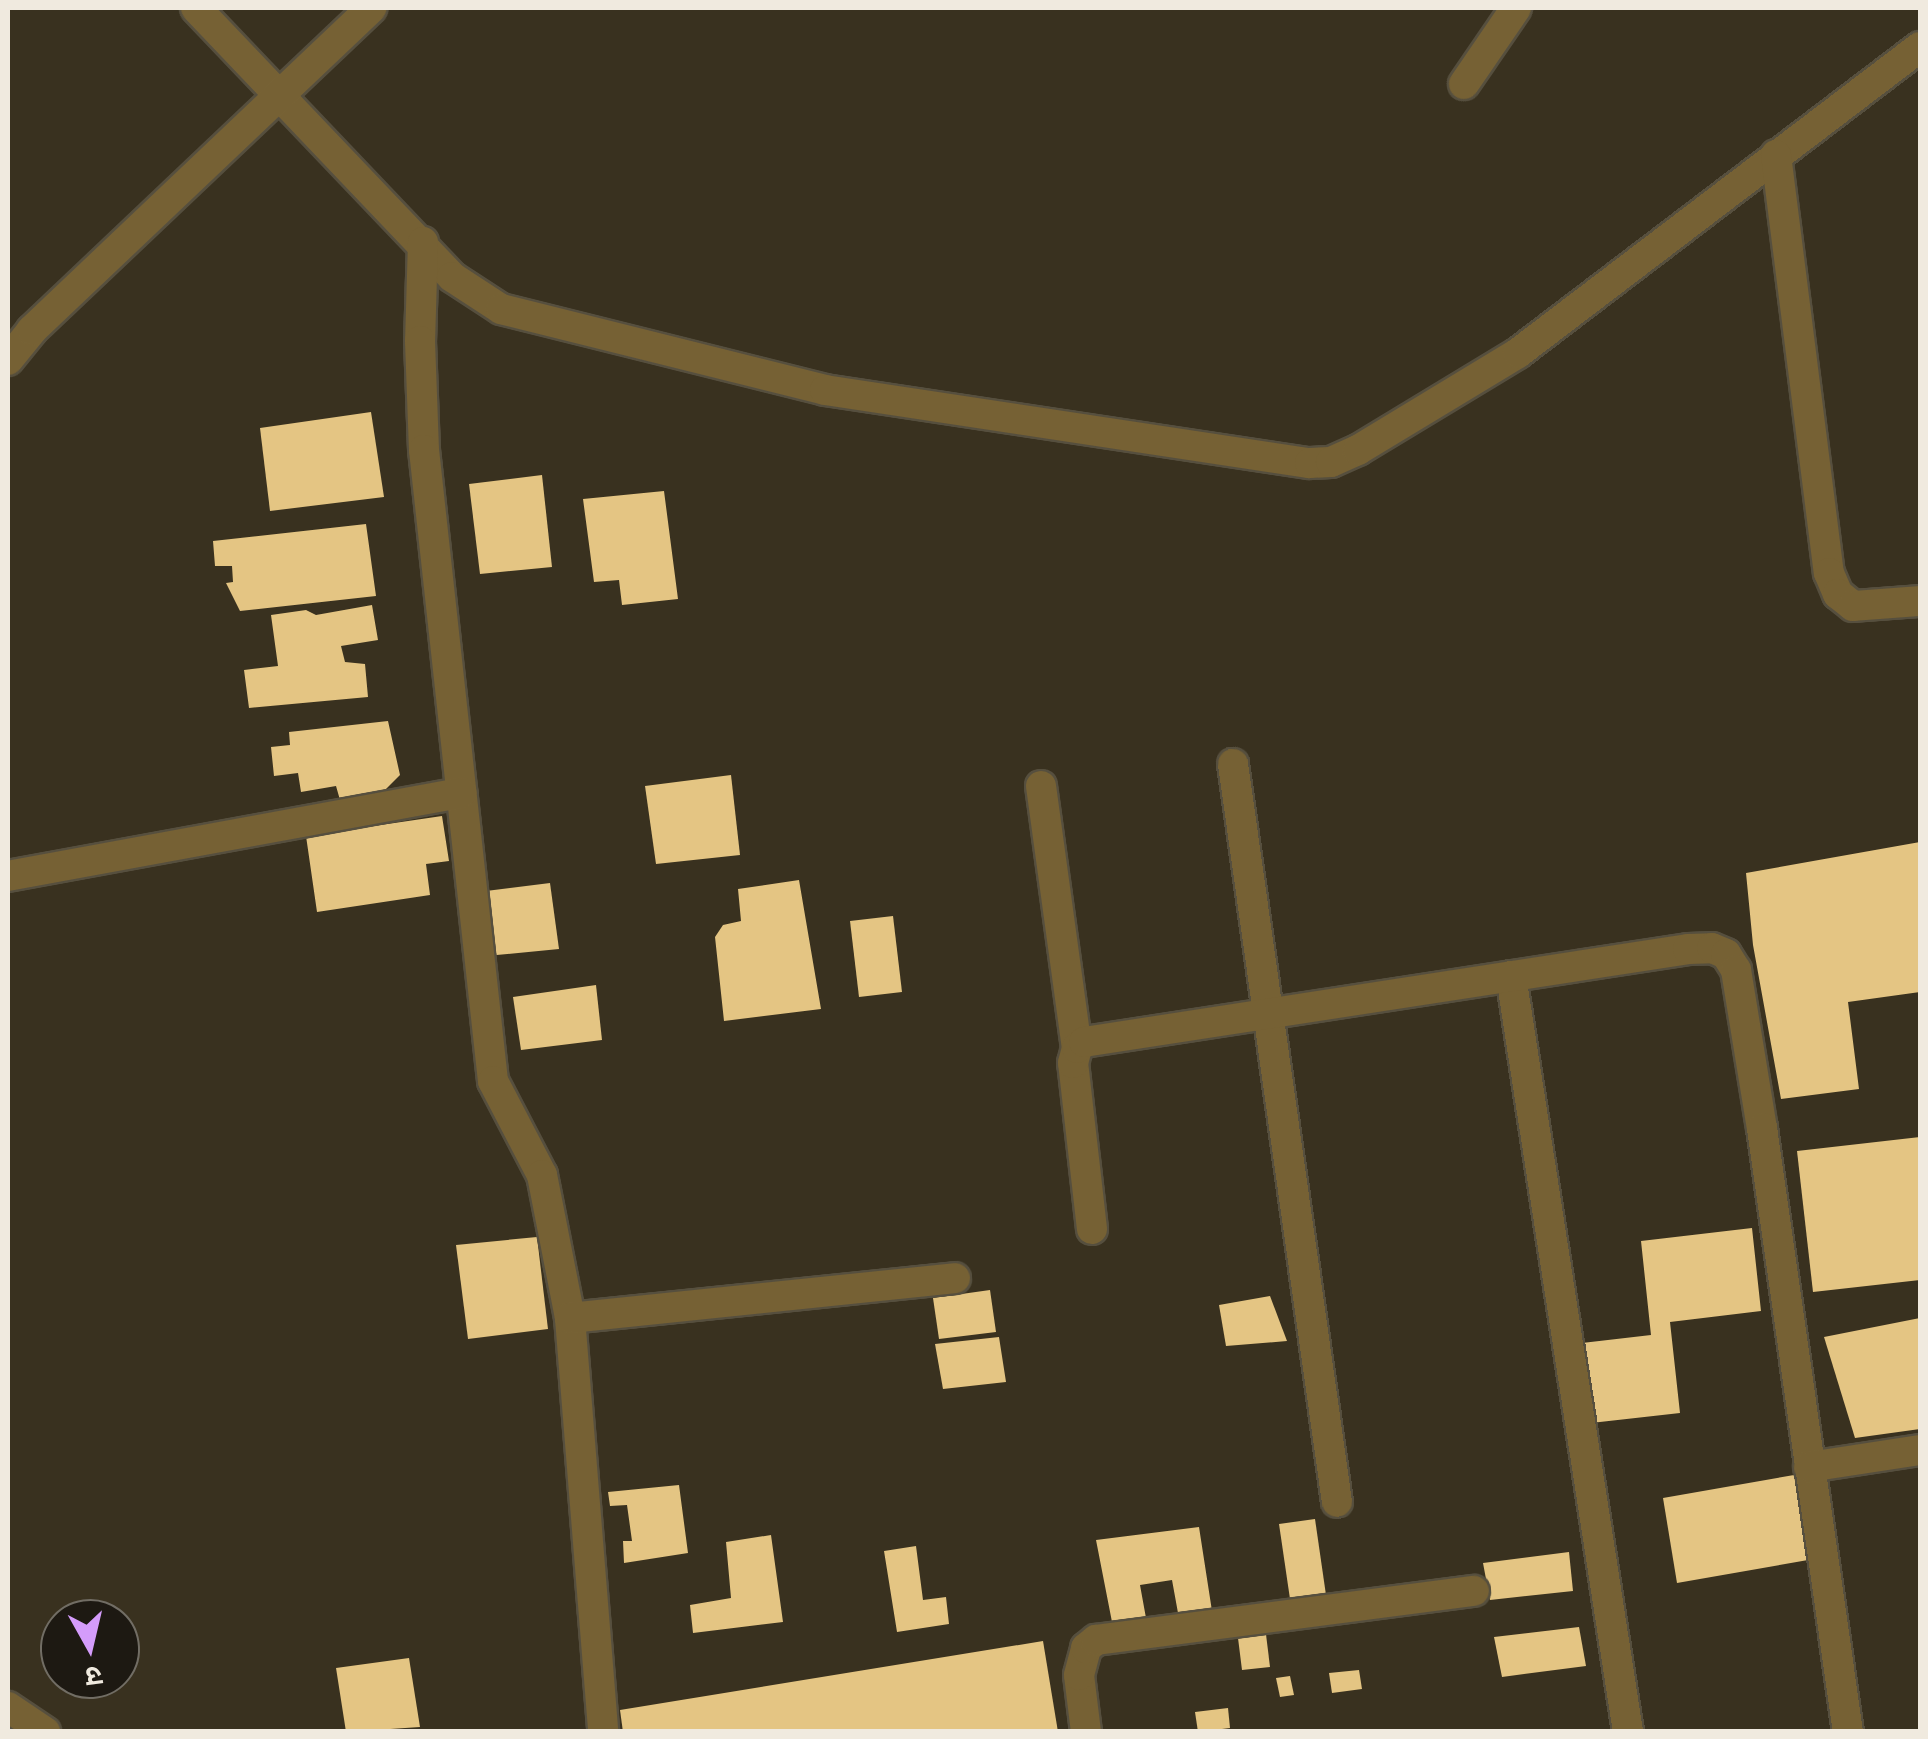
<!DOCTYPE html>
<meta charset="utf-8">
<style>
body{margin:0}
#map{position:relative;width:1928px;height:1739px;overflow:hidden;background:#39311f;font-family:"Space Grotesk","Noto Sans Devanagari",sans-serif}
div>[style]{position:absolute}
.building>*{inset:0;background:#e4c583}
.roads{filter:drop-shadow(2px 0 #564f3e) drop-shadow(-2px 0 #564f3e) drop-shadow(0 2px #564f3e) drop-shadow(0 -2px #564f3e)}
.minor>*{height:30px;margin:-15px;padding:0 15px;transform-origin:15px;border-radius:15px;background:#766134}
span{translate:-50% -50%;white-space:nowrap;text-align:center;line-height:1.15;-webkit-text-stroke:10px #1d1912;paint-order:stroke}
.frame{position:absolute;inset:0;border:10px solid #f0eadf;pointer-events:none}
.north{position:absolute;left:40px;top:1599px;width:100px;height:100px;box-sizing:border-box;background:#1d1912;border:2px solid #716d64;border-radius:50%;rotate:172deg;font-size:28px;font-weight:700;line-height:40px;text-align:center;color:#f0eadf}
.north::after{content:'';display:block;margin:auto;width:35px;height:45px;background:#d49cfb;clip-path:polygon(50% 0,100% 100%,50% 72%,0 100%)}
</style>
<div id="map">
<div class="building">
<div style="clip-path:polygon(371px 412px,384px 497px,270px 511px,260px 428px)"></div>
<div style="clip-path:polygon(542px 475px,552px 567px,480px 574px,469px 484px)"></div>
<div style="clip-path:polygon(664px 491px,678px 599px,622px 605px,619px 580px,594px 582px,583px 499px)"></div>
<div style="clip-path:polygon(366px 524px,376px 596px,240px 611px,226px 583px,233px 582px,232px 566px,215px 566px,213px 541px)"></div>
<div style="clip-path:polygon(372px 605px,378px 640px,341px 646px,345px 662px,365px 664px,368px 697px,249px 708px,244px 670px,278px 666px,271px 615px,306px 610px,316px 615px)"></div>
<div style="clip-path:polygon(388px 721px,400px 775px,379px 796px,340px 800px,336px 786px,301px 792px,298px 773px,274px 776px,271px 747px,290px 745px,289px 732px)"></div>
<div style="clip-path:polygon(731px 775px,740px 855px,656px 864px,645px 786px)"></div>
<div style="clip-path:polygon(442px 816px,449px 861px,426px 864px,430px 895px,317px 912px,306px 836px)"></div>
<div style="clip-path:polygon(1920px 842px,1920px 992px,1848px 1002px,1859px 1089px,1781px 1099px,1753px 945px,1746px 873px)"></div>
<div style="clip-path:polygon(799px 880px,821px 1009px,724px 1021px,715px 937px,723px 925px,741px 921px,738px 889px)"></div>
<div style="clip-path:polygon(550px 883px,559px 949px,486px 956px,478px 892px)"></div>
<div style="clip-path:polygon(893px 916px,902px 992px,859px 997px,850px 921px)"></div>
<div style="clip-path:polygon(596px 985px,602px 1040px,521px 1050px,513px 997px)"></div>
<div style="clip-path:polygon(1920px 1137px,1920px 1280px,1813px 1292px,1797px 1151px)"></div>
<div style="clip-path:polygon(1752px 1228px,1761px 1311px,1670px 1322px,1680px 1413px,1591px 1423px,1582px 1343px,1651px 1335px,1641px 1241px)"></div>
<div style="clip-path:polygon(537px 1237px,548px 1329px,468px 1339px,456px 1245px)"></div>
<div style="clip-path:polygon(990px 1290px,996px 1332px,939px 1339px,933px 1298px)"></div>
<div style="clip-path:polygon(1270px 1296px,1287px 1341px,1226px 1346px,1219px 1305px)"></div>
<div style="clip-path:polygon(1920px 1318px,1920px 1429px,1855px 1438px,1824px 1337px)"></div>
<div style="clip-path:polygon(999px 1337px,1006px 1382px,943px 1389px,935px 1344px)"></div>
<div style="clip-path:polygon(1794px 1475px,1808px 1560px,1677px 1583px,1663px 1498px)"></div>
<div style="clip-path:polygon(679px 1485px,688px 1553px,624px 1563px,623px 1541px,632px 1541px,627px 1505px,610px 1506px,608px 1492px)"></div>
<div style="clip-path:polygon(1315px 1519px,1326px 1595px,1290px 1599px,1279px 1524px)"></div>
<div style="clip-path:polygon(1199px 1527px,1212px 1611px,1178px 1613px,1172px 1580px,1140px 1585px,1146px 1618px,1112px 1622px,1096px 1540px)"></div>
<div style="clip-path:polygon(771px 1535px,783px 1622px,693px 1633px,690px 1605px,731px 1598px,726px 1542px)"></div>
<div style="clip-path:polygon(916px 1546px,923px 1600px,946px 1597px,949px 1624px,897px 1632px,884px 1551px)"></div>
<div style="clip-path:polygon(1569px 1552px,1573px 1591px,1490px 1600px,1483px 1563px)"></div>
<div style="clip-path:polygon(1265px 1626px,1270px 1667px,1242px 1670px,1237px 1630px)"></div>
<div style="clip-path:polygon(1579px 1627px,1586px 1666px,1502px 1677px,1494px 1637px)"></div>
<div style="clip-path:polygon(1043px 1641px,1058px 1732px,623px 1732px,620px 1710px)"></div>
<div style="clip-path:polygon(409px 1658px,420px 1727px,346px 1732px,336px 1668px)"></div>
<div style="clip-path:polygon(1359px 1670px,1362px 1689px,1332px 1693px,1329px 1673px)"></div>
<div style="clip-path:polygon(1290px 1676px,1294px 1695px,1280px 1697px,1276px 1678px)"></div>
<div style="clip-path:polygon(1228px 1708px,1230px 1728px,1198px 1732px,1195px 1712px)"></div>
</div>
<div class="roads">
<div class="minor">
<div style="left:196px;top:8px;width:371px;rotate:46.4deg"></div>
<div style="left:452px;top:277px;width:59px;rotate:33.1deg"></div>
<div style="left:501px;top:309px;width:334px;rotate:14deg"></div>
<div style="left:825px;top:390px;width:490px;rotate:8.6deg"></div>
<div style="left:1310px;top:463px;width:21px;rotate:-3deg"></div>
<div style="left:1331px;top:462px;width:30px;rotate:-24deg"></div>
<div style="left:1358px;top:450px;width:187px;rotate:-31.2deg"></div>
<div style="left:1518px;top:353px;width:505px;rotate:-37.28deg"></div>
<div style="left:1464px;top:84px;width:92px;rotate:-55.6deg"></div>
<div style="left:1776px;top:155px;width:421px;rotate:82.8deg"></div>
<div style="left:1829px;top:573px;width:23px;rotate:67deg"></div>
<div style="left:1838px;top:594px;width:19px;rotate:39deg"></div>
<div style="left:1853px;top:606px;width:67px;rotate:-4.3deg"></div>
<div style="left:423px;top:242px;width:99px;rotate:91.7deg"></div>
<div style="left:420px;top:341px;width:109px;rotate:87.9deg"></div>
<div style="left:424px;top:450px;width:635px;rotate:83.76deg"></div>
<div style="left:493px;top:1081px;width:106px;rotate:62.5deg"></div>
<div style="left:542px;top:1175px;width:146px;rotate:78.9deg"></div>
<div style="left:570px;top:1318px;width:415px;rotate:85.4deg"></div>
<div style="left:8px;top:360px;width:38px;rotate:-51deg"></div>
<div style="left:32px;top:330px;width:468px;rotate:-43.5deg"></div>
<div style="left:1233px;top:764px;width:745px;rotate:81.98deg"></div>
<div style="left:1041px;top:786px;width:264px;rotate:82.2deg"></div>
<div style="left:8px;top:876px;width:461px;rotate:-10.4deg"></div>
<div style="left:1511px;top:976px;width:765px;rotate:81.2deg"></div>
<div style="left:1092px;top:1229px;width:167px;rotate:-96.5deg"></div>
<div style="left:1073px;top:1063px;width:16px;rotate:-75deg"></div>
<div style="left:1077px;top:1048px;width:9px;rotate:-41deg"></div>
<div style="left:1084px;top:1042px;width:611px;rotate:-8.75deg"></div>
<div style="left:1688px;top:949px;width:24px;rotate:-2deg"></div>
<div style="left:1712px;top:948px;width:15px;rotate:23deg"></div>
<div style="left:1726px;top:954px;width:19px;rotate:58deg"></div>
<div style="left:1736px;top:970px;width:160px;rotate:80.7deg"></div>
<div style="left:1762px;top:1128px;width:610px;rotate:81.9deg"></div>
<div style="left:570px;top:1318px;width:387px;rotate:-5.9deg"></div>
<div style="left:1809px;top:1467px;width:112px;rotate:-8.7deg"></div>
<div style="left:8px;top:1707px;width:45px;rotate:34deg"></div>
<div style="left:1086px;top:1732px;width:57px;rotate:-97deg"></div>
<div style="left:1079px;top:1675px;width:28px;rotate:-75deg"></div>
<div style="left:1086px;top:1648px;width:13px;rotate:-39deg"></div>
<div style="left:1096px;top:1640px;width:381px;rotate:-7.4deg"></div>
</div>
</div>
<div class="frame"></div>
<div class="north">उ</div>
</div>
